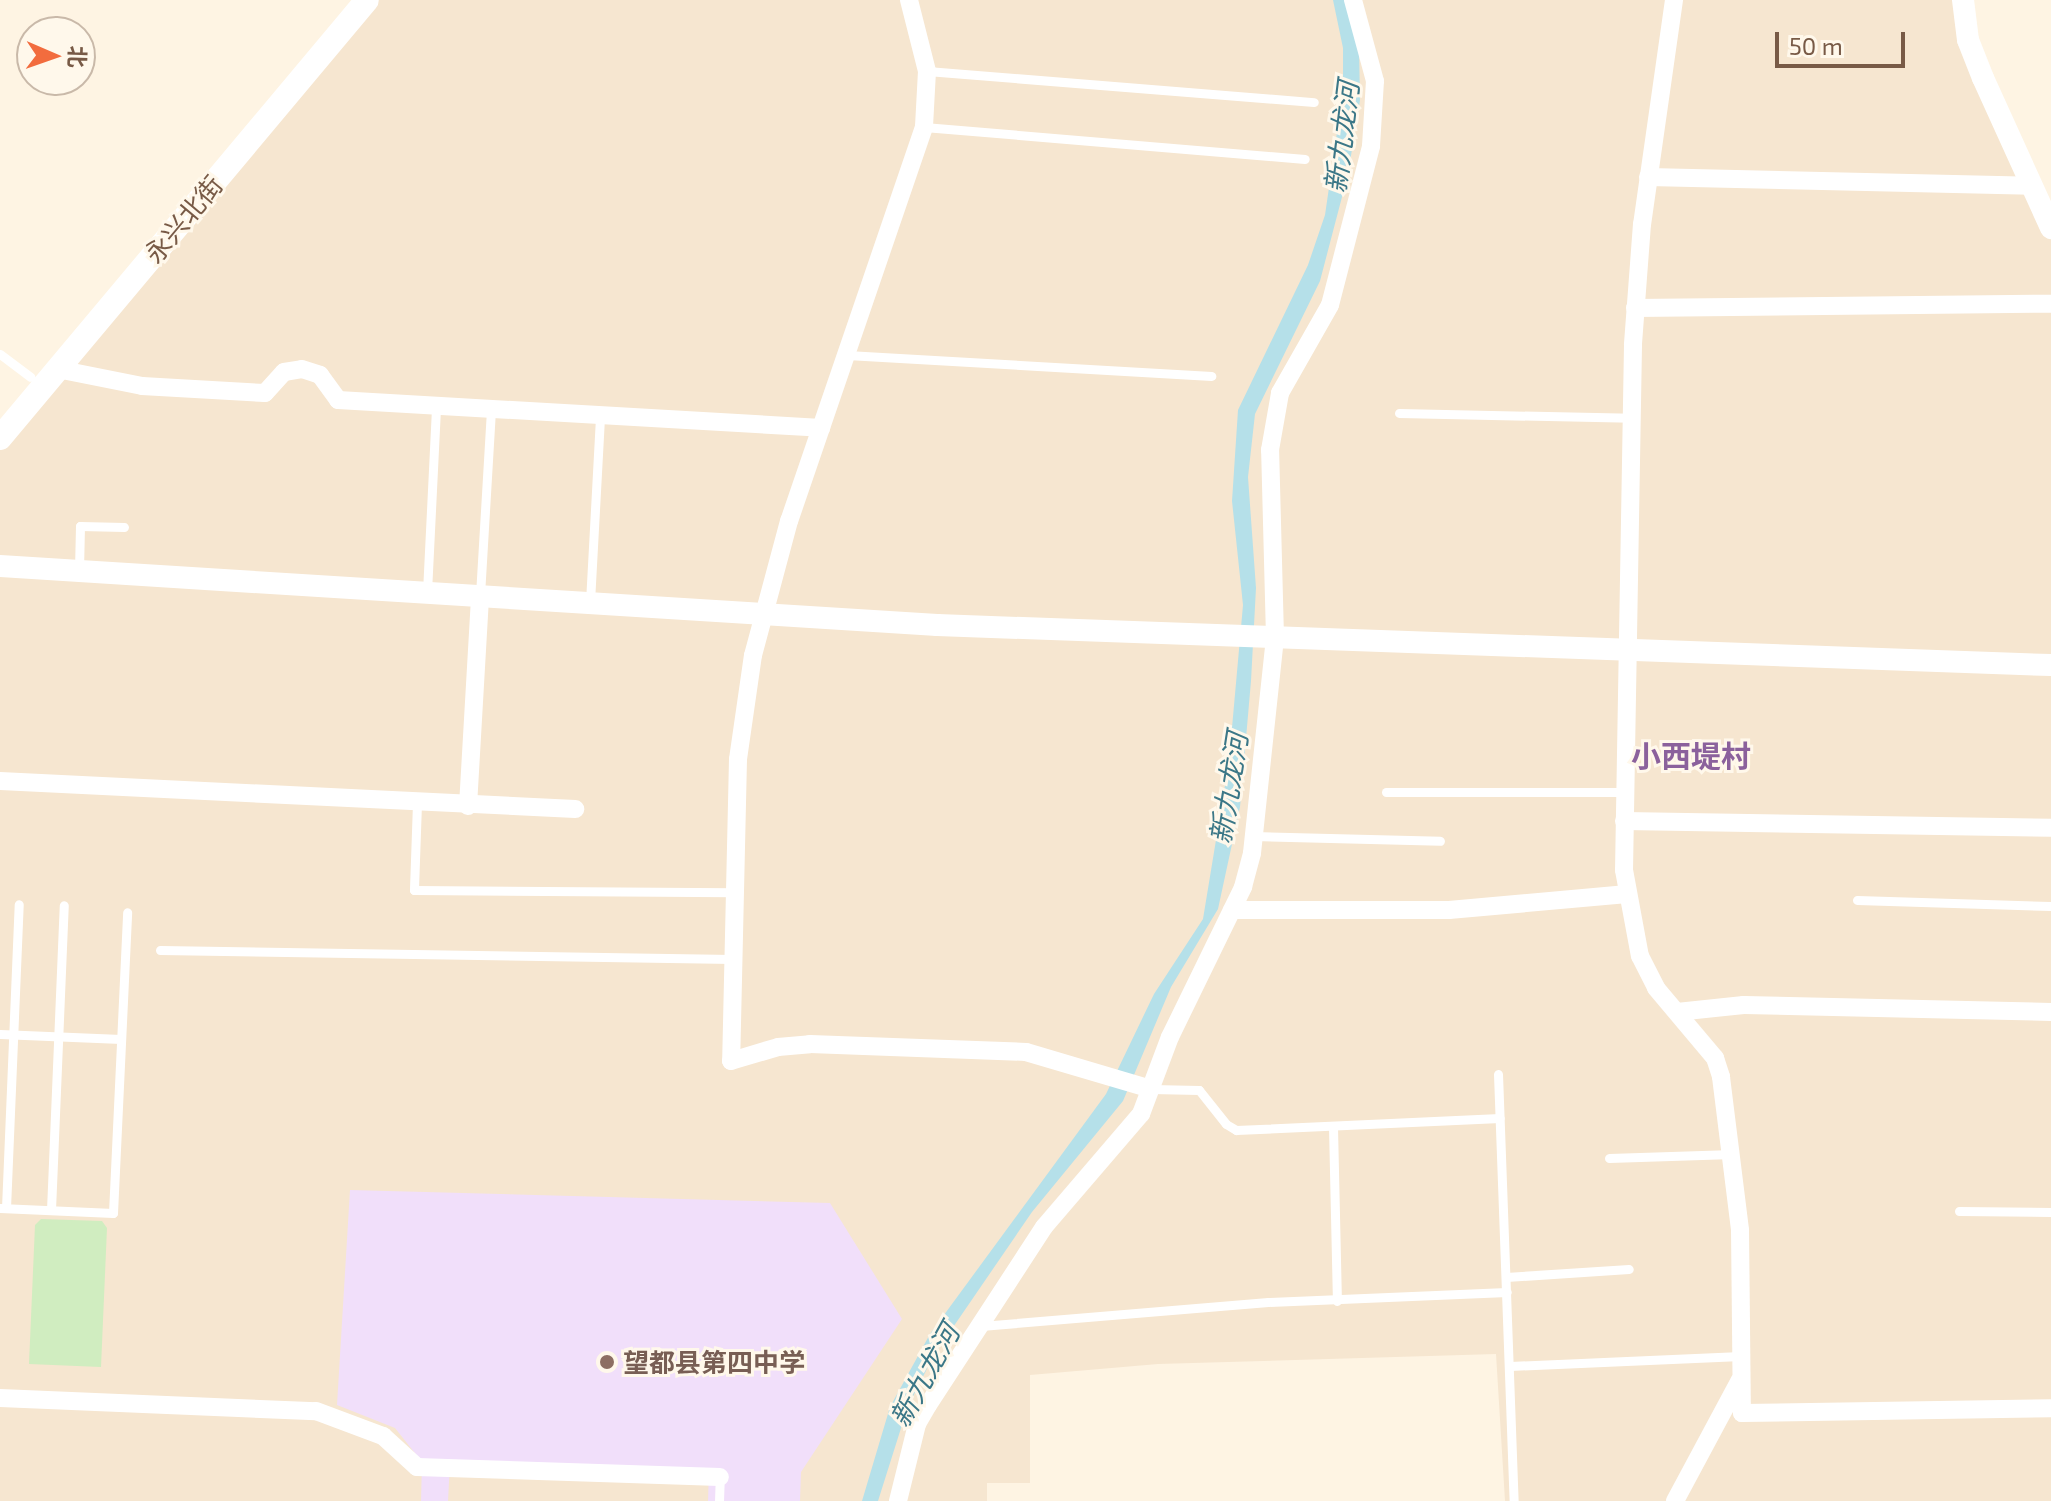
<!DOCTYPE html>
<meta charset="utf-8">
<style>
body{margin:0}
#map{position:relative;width:2051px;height:1501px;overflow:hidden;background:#fef4e3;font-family:"Exo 2","Noto Sans SC",sans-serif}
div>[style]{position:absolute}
.residential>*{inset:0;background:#f6e6d0}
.education>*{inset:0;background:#f1dffa}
.green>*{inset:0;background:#d0edc0}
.water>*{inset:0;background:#b5e0e9}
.service>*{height:9px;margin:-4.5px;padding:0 4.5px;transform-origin:4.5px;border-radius:4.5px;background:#fff}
.minor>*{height:18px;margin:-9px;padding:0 9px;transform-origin:9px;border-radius:9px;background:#fff}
.tertiary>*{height:22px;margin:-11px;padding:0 11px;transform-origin:11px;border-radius:11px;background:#fff}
.secondary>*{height:24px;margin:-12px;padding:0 12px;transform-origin:12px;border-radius:12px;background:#fff}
.dots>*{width:22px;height:22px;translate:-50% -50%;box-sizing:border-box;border:4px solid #fff8eb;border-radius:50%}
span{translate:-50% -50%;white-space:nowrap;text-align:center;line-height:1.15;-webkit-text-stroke:6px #fff8eb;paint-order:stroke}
.street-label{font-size:26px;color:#785a46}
.education-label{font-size:26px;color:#785e54;font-weight:700}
.left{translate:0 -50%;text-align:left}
.water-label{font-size:28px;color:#3b7787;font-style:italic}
.quarter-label{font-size:30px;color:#8b619c;font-weight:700}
.north{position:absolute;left:16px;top:16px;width:80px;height:80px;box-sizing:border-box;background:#fff8eb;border:2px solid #c9b9a9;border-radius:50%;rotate:92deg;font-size:22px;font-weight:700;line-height:32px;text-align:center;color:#785a46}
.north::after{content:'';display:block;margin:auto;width:28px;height:36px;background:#f26c3e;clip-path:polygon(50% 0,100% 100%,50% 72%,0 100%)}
.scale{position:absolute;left:1775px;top:32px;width:130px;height:36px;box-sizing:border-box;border:4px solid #785a46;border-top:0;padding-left:10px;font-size:24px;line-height:28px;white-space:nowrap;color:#785a46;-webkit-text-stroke:6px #fff8eb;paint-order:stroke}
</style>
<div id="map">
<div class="residential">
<div style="clip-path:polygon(374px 0,1958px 0,1960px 42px,2051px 239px,2051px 1501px,1505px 1501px,1496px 1354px,1158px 1364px,1030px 1375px,1030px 1483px,987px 1483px,987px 1501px,0 1501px,0 448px)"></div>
</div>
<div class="education">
<div style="clip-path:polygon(350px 1190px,830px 1203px,902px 1319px,801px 1472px,800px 1501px,708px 1501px,709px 1470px,450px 1463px,448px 1501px,421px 1501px,422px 1462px,395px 1428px,337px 1405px)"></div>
</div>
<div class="green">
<div style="clip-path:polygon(41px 1219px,102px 1221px,107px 1228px,101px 1367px,29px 1364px,35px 1225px)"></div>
</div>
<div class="water">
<div style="clip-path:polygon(1333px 0,1345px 0,1359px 47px,1360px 100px,1348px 174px,1320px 281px,1255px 414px,1248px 477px,1256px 588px,1251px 681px,1240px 807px,1218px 909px,1171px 987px,1123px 1101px,1032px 1212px,934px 1355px,908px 1406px,878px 1501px,862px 1501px,890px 1407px,930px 1334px,1106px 1094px,1154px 994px,1203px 919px,1229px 761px,1243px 605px,1232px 501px,1238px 410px,1308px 265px,1325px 215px,1343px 91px,1343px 48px)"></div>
</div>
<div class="service">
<div style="left:927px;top:71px;width:388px;rotate:4.6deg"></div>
<div style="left:924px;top:127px;width:382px;rotate:4.8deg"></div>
<div style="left:0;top:354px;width:38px;rotate:37deg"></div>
<div style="left:847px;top:355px;width:365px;rotate:3.3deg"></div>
<div style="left:1399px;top:413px;width:232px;rotate:1.2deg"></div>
<div style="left:79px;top:570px;width:44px;rotate:-88.7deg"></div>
<div style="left:80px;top:526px;width:44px;rotate:1.3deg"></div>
<div style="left:427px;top:592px;width:186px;rotate:-87.2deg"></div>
<div style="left:480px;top:595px;width:186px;rotate:-86.6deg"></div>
<div style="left:590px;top:602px;width:187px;rotate:-86.9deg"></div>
<div style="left:1386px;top:792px;width:237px"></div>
<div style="left:417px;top:803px;width:87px;rotate:92deg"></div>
<div style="left:414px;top:890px;width:319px;rotate:0.4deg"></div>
<div style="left:1254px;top:836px;width:186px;rotate:1.5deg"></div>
<div style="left:1857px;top:900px;width:194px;rotate:1.8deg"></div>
<div style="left:160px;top:950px;width:573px;rotate:0.9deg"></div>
<div style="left:0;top:1034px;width:121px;rotate:2.4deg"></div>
<div style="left:1498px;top:1074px;width:427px;rotate:87.9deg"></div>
<div style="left:1151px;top:1089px;width:48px;rotate:1.2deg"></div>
<div style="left:1199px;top:1090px;width:43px;rotate:51.5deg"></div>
<div style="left:1226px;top:1124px;width:12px;rotate:31deg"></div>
<div style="left:1236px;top:1130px;width:264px;rotate:-2.6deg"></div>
<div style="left:1333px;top:1127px;width:174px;rotate:88.7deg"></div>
<div style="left:1609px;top:1158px;width:124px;rotate:-1.8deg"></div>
<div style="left:0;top:1208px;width:113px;rotate:2.5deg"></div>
<div style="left:113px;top:1213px;width:301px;rotate:-87.3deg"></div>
<div style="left:6px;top:1208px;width:304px;rotate:-87.6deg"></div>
<div style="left:51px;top:1210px;width:305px;rotate:-87.6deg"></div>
<div style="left:1959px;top:1211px;width:92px;rotate:0.6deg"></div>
<div style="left:1506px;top:1277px;width:123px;rotate:-3.7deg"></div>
<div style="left:981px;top:1326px;width:288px;rotate:-4.8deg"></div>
<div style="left:1268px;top:1302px;width:239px;rotate:-2.4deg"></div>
<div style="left:1510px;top:1366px;width:231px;rotate:-2.5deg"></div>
<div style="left:719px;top:1501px;width:24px;rotate:-88deg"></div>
</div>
<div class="minor">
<div style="left:909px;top:0;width:73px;rotate:75.8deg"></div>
<div style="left:927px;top:71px;width:56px;rotate:93.1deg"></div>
<div style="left:924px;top:127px;width:416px;rotate:108.9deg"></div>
<div style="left:789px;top:521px;width:139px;rotate:105deg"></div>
<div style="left:753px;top:655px;width:105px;rotate:98.2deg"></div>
<div style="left:738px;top:759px;width:302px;rotate:91.3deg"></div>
<div style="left:731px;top:1061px;width:49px;rotate:-16.6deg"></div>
<div style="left:778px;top:1047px;width:32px;rotate:-5deg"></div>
<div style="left:810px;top:1044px;width:216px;rotate:2.1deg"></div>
<div style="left:1026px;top:1052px;width:130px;rotate:16.5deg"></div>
<div style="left:1674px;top:0;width:226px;rotate:98.1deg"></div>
<div style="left:1642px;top:224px;width:121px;rotate:94.3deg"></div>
<div style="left:1633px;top:345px;width:525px;rotate:90.98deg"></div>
<div style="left:1624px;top:870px;width:87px;rotate:79.5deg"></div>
<div style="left:1640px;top:956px;width:36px;rotate:63deg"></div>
<div style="left:1656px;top:988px;width:92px;rotate:49.9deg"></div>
<div style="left:1715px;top:1058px;width:20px;rotate:72deg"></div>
<div style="left:1721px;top:1077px;width:154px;rotate:82.9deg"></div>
<div style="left:1740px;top:1230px;width:183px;rotate:89.4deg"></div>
<div style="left:1742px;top:1413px;width:309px;rotate:-0.9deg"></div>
<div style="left:1648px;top:177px;width:383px;rotate:1.3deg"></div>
<div style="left:1635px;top:308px;width:416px;rotate:-0.6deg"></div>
<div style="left:57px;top:369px;width:87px;rotate:11.3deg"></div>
<div style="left:142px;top:386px;width:123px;rotate:3.3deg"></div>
<div style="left:265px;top:393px;width:28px;rotate:-48deg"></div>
<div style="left:284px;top:372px;width:18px;rotate:-9deg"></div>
<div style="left:302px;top:369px;width:19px;rotate:18deg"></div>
<div style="left:320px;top:375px;width:31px;rotate:54deg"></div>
<div style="left:338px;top:400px;width:484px;rotate:3.3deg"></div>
<div style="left:0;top:781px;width:576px;rotate:2.79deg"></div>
<div style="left:468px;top:806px;width:211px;rotate:-86.7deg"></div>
<div style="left:1624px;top:821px;width:427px;rotate:0.9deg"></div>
<div style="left:1232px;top:910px;width:217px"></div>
<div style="left:1449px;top:910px;width:179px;rotate:-5.1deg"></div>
<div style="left:1677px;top:1012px;width:67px;rotate:-6deg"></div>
<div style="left:1744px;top:1005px;width:307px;rotate:1.3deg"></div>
<div style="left:0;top:1398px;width:316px;rotate:2.4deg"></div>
<div style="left:316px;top:1411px;width:72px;rotate:20.5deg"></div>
<div style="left:383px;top:1436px;width:46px;rotate:42.4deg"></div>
<div style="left:417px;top:1467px;width:303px;rotate:1.9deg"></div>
<div style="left:898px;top:1501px;width:79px;rotate:-76.1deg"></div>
<div style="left:917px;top:1424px;width:22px;rotate:-60deg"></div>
<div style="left:928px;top:1405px;width:212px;rotate:-56.9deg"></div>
<div style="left:1044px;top:1227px;width:149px;rotate:-49.4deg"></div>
<div style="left:1141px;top:1114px;width:82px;rotate:-69.4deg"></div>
<div style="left:1170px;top:1037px;width:167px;rotate:-64deg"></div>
<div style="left:1243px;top:887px;width:35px;rotate:-75deg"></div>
<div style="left:1252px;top:853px;width:217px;rotate:-83.9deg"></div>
<div style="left:1275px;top:637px;width:187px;rotate:-91.5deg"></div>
<div style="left:1270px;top:450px;width:58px;rotate:-80deg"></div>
<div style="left:1280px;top:393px;width:101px;rotate:-60.4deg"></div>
<div style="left:1330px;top:305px;width:164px;rotate:-75.5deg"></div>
<div style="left:1371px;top:146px;width:65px;rotate:-86.5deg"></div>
<div style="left:1375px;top:81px;width:84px;rotate:-105.2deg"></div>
<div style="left:1675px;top:1501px;width:137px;rotate:-61.8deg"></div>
</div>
<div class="tertiary">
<div style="left:1963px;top:0;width:40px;rotate:82.9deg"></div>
<div style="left:1968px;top:40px;width:41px;rotate:68.5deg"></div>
<div style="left:1983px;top:78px;width:165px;rotate:65.6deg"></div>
<div style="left:0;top:566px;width:939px;rotate:3.6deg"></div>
<div style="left:937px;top:625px;width:1115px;rotate:2.06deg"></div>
</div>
<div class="secondary">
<div style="left:0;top:438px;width:571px;rotate:-50.04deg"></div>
</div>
<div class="dots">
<div style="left:607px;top:1362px;background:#8d6e63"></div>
</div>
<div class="street-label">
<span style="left:183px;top:219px;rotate:-50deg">永兴北街</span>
</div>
<div class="education-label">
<span class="left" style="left:623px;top:1362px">望都县第四中学</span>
</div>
<div class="water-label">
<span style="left:1341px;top:137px;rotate:-83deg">新九龙河</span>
<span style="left:1228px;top:788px;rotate:-81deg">新九龙河</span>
<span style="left:924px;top:1375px;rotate:-61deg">新九龙河</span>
</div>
<div class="quarter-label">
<span style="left:1691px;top:755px">小西堤村</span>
</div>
<div class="north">北</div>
<div class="scale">50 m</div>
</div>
